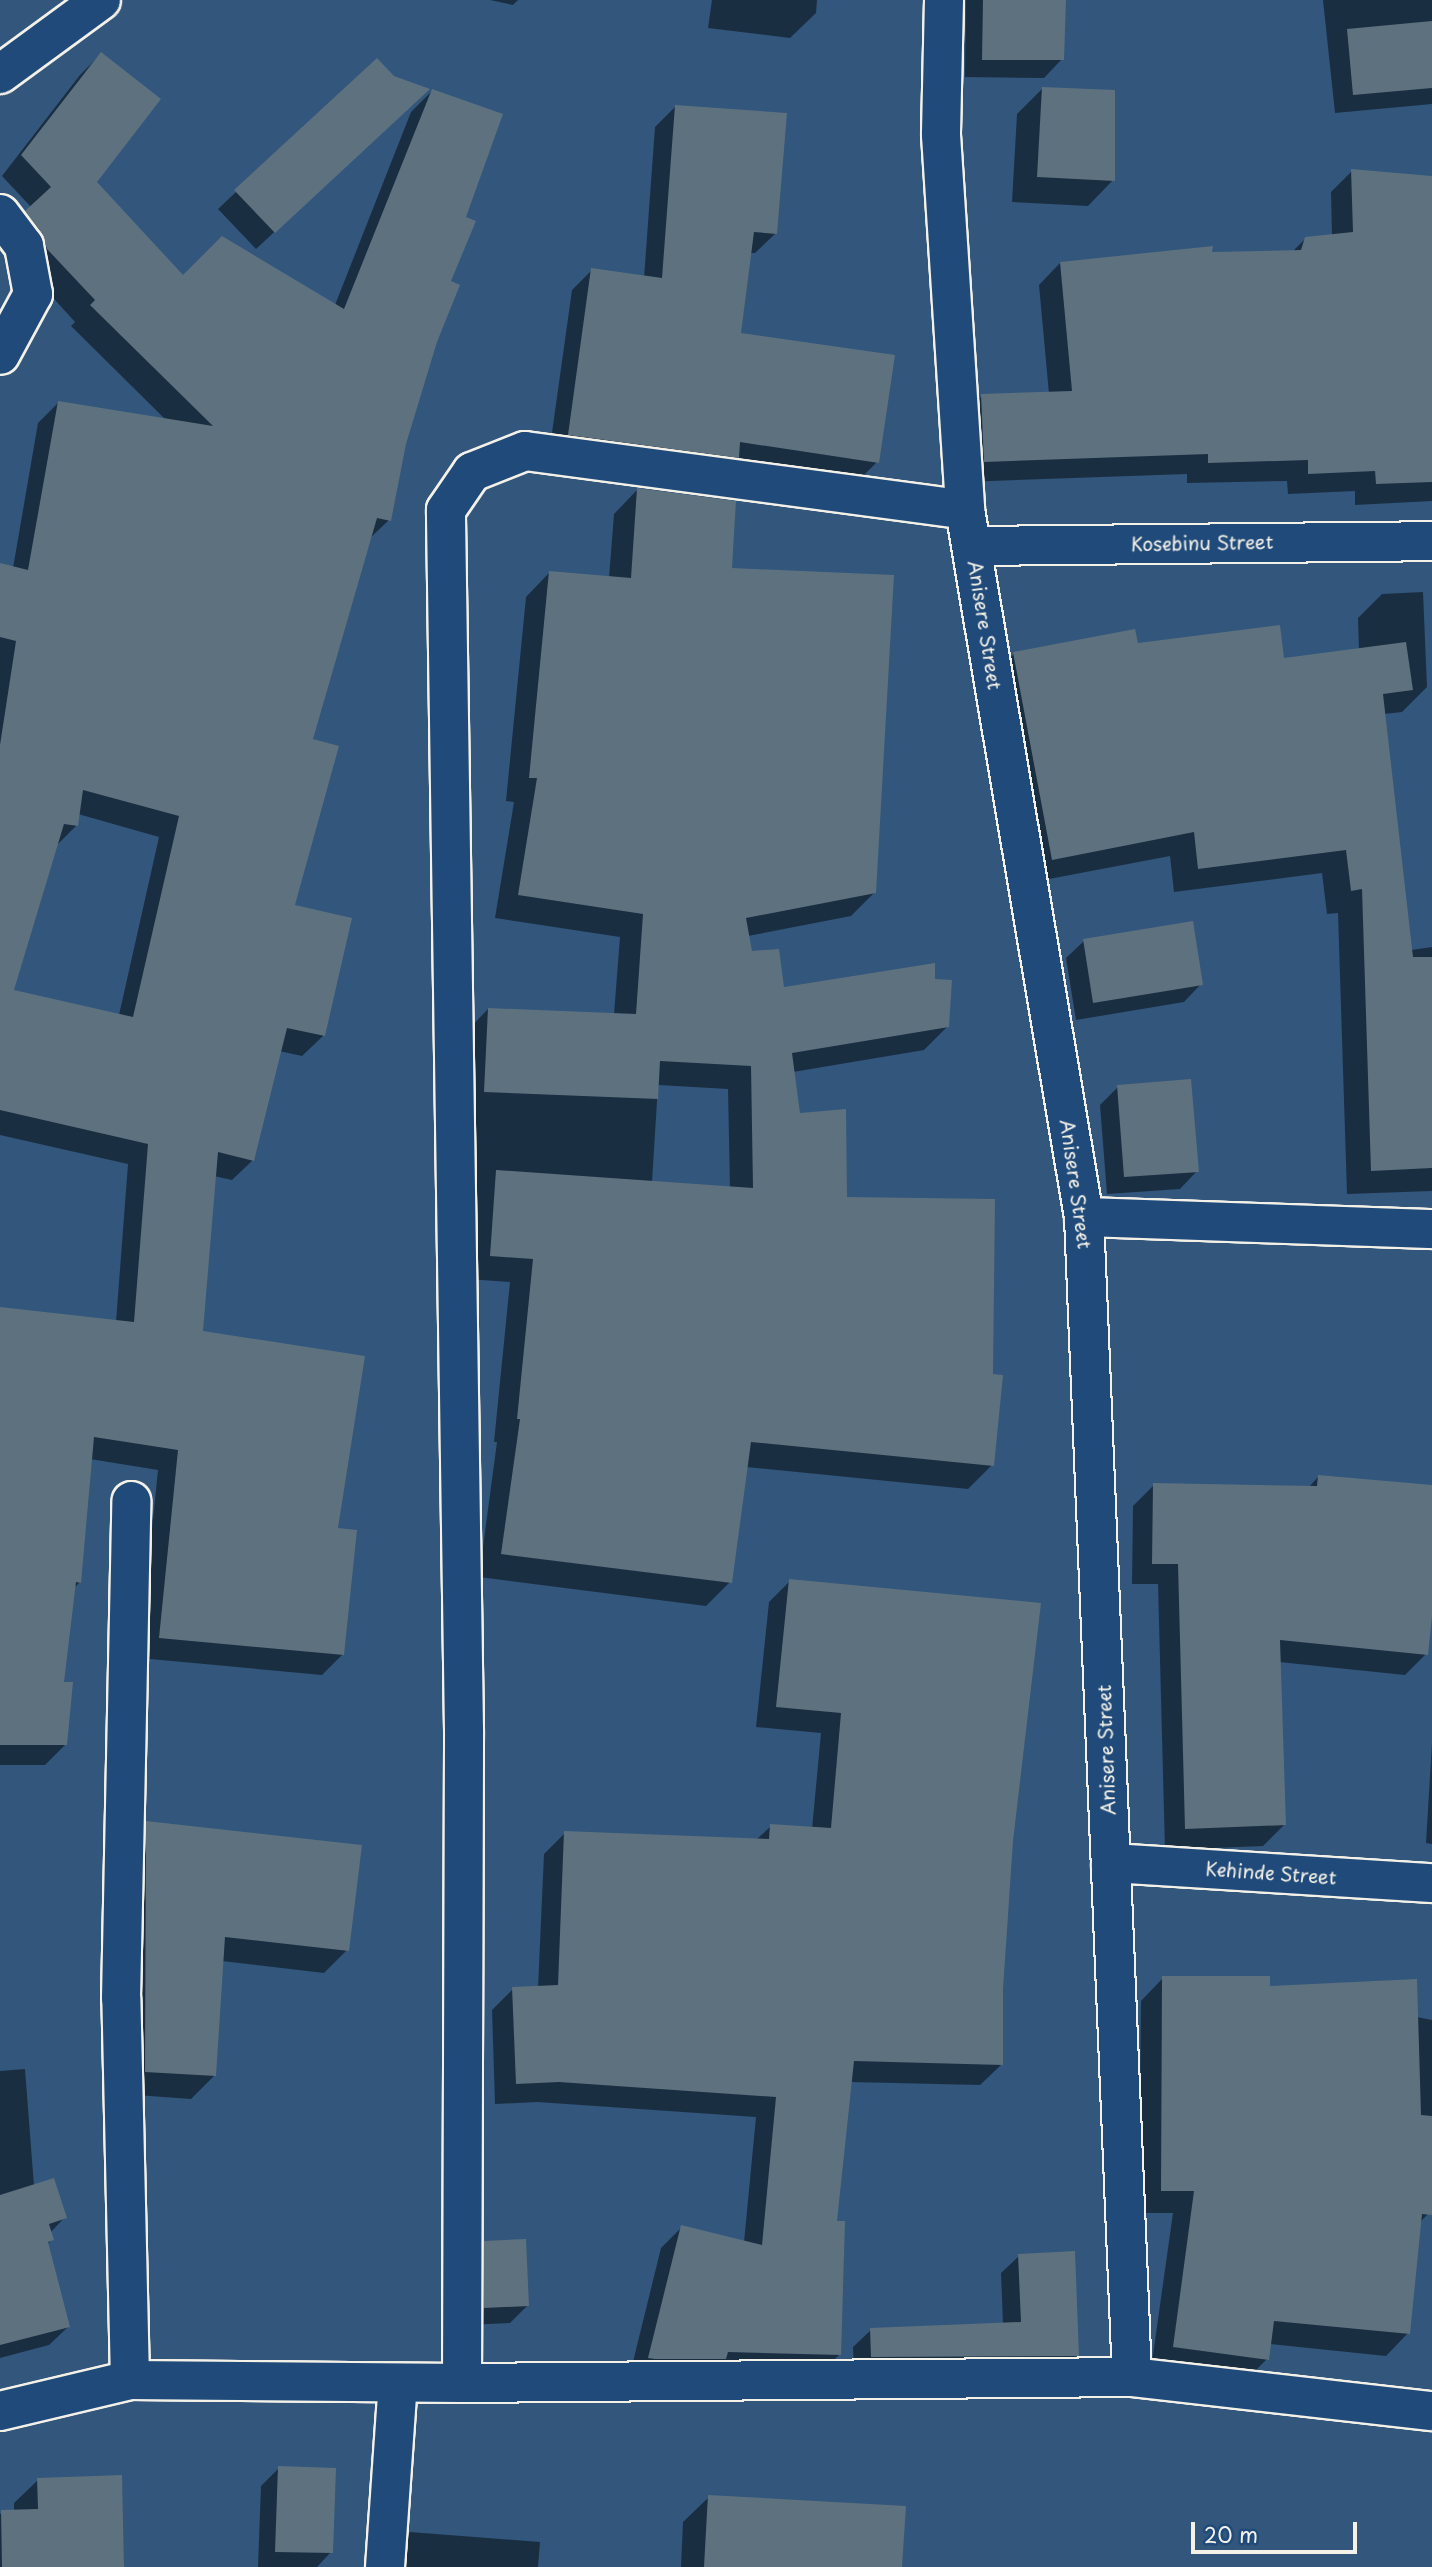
<!DOCTYPE html>
<style>
body{margin:0}
#map{position:relative;width:1432px;height:2567px;overflow:hidden;background:#32567c;font-family:"Playpen Sans",sans-serif}
div>[style]{position:absolute}
.shadow>*{inset:0;background:#0007}
.building>*{inset:0;background:#5e717f}
.roads{filter:drop-shadow(2px 0 #f4f1e8) drop-shadow(-2px 0 #f4f1e8) drop-shadow(0 2px #f4f1e8) drop-shadow(0 -2px #f4f1e8)}
.minor>*{height:38px;margin:-19px;padding:0 19px;transform-origin:19px;border-radius:19px;background:#1f4a7a}
span{translate:-50% -50%;white-space:nowrap;text-align:center;line-height:1.15;-webkit-text-stroke:5px #1f4a7a;paint-order:stroke}
.street-label{font-size:19px;color:#f4f1e8}
.scale{position:absolute;left:1191px;top:2522px;width:166px;height:32px;box-sizing:border-box;border:4px solid #f4f1e8;border-top:0;padding-left:9px;font-size:21px;line-height:24px;white-space:nowrap;color:#f4f1e8;-webkit-text-stroke:5px #1f4a7a;paint-order:stroke}
</style>
<div id="map">
<div class="shadow">
<div style="clip-path:polygon(490px 0,518px 0,513px 5px)"></div>
<div style="clip-path:polygon(712px 0,817px 0,816px 13px,790px 38px,708px 28px)"></div>
<div style="clip-path:polygon(966px 0,1064px 0,1062px 59px,1044px 78px,965px 77px)"></div>
<div style="clip-path:polygon(1323px 0,1432px 0,1432px 104px,1335px 113px)"></div>
<div style="clip-path:polygon(evenodd,101px 54px,95px 182px,183px 277px,335px 305px,411px 112px,432px 91px,464px 218px,436px 341px,404px 443px,389px 520px,369px 539px,310px 740px,293px 906px,323px 1036px,302px 1056px,279px 1051px,253px 1160px,232px 1180px,214px 1176px,201px 1332px,336px 1530px,343px 1654px,322px 1675px,139px 1658px,158px 1470px,90px 1459px,80px 1582px,74px 1588px,62px 1684px,65px 1745px,45px 1765px,0 1765px,0 1309px,116px 1322px,128px 1164px,0 1135px,0 564px,13px 568px,38px 423px,59px 402px,166px 420px,71px 326px,75px 322px,27px 269px,6px 233px,31px 207px,2px 176px,80px 75px,101px 54px,78px 814px,159px 837px,119px 1015px,12px 992px,56px 846px,76px 826px,78px 814px)"></div>
<div style="clip-path:polygon(1043px 88px,1113px 180px,1088px 206px,1012px 202px,1017px 114px)"></div>
<div style="clip-path:polygon(410px 106px,256px 249px,218px 209px,236px 192px)"></div>
<div style="clip-path:polygon(675px 107px,776px 233px,755px 253px,750px 253px,739px 334px,877px 462px,857px 482px,549px 454px,572px 290px,592px 270px,644px 278px,655px 127px)"></div>
<div style="clip-path:polygon(1352px 171px,1432px 178px,1432px 501px,1355px 505px,1355px 491px,1288px 494px,1287px 481px,1187px 483px,1187px 474px,963px 482px,960px 417px,982px 396px,1049px 394px,1039px 285px,1060px 263px,1292px 252px,1306px 238px,1332px 236px,1331px 192px)"></div>
<div style="clip-path:polygon(evenodd,637px 490px,730px 570px,875px 892px,851px 916px,748px 936px,751px 953px,782px 989px,933px 980px,948px 1026px,924px 1050px,793px 1072px,798px 1115px,992px 1465px,968px 1489px,746px 1467px,730px 1582px,706px 1606px,479px 1577px,497px 1442px,494px 1442px,510px 1282px,467px 1279px,465px 1033px,488px 1009px,614px 1014px,620px 937px,495px 918px,514px 802px,506px 801px,526px 597px,549px 573px,609px 578px,614px 514px,637px 490px,658px 1085px,728px 1089px,730px 1188px,652px 1182px,658px 1085px)"></div>
<div style="clip-path:polygon(1423px 592px,1427px 687px,1402px 712px,1384px 714px,1411px 950px,1432px 947px,1432px 1191px,1347px 1194px,1338px 913px,1327px 914px,1322px 873px,1174px 892px,1170px 856px,1028px 883px,990px 678px,1014px 654px,1136px 645px,1282px 660px,1359px 650px,1358px 618px,1382px 594px)"></div>
<div style="clip-path:polygon(1084px 941px,1201px 984px,1184px 1002px,1076px 1020px,1066px 958px)"></div>
<div style="clip-path:polygon(1118px 1087px,1197px 1171px,1180px 1189px,1107px 1194px,1100px 1105px)"></div>
<div style="clip-path:polygon(1319px 1476px,1432px 1487px,1432px 1601px,1426px 1654px,1405px 1675px,1279px 1662px,1284px 1825px,1263px 1846px,1165px 1850px,1158px 1584px,1132px 1584px,1133px 1506px,1154px 1485px,1308px 1488px)"></div>
<div style="clip-path:polygon(790px 1581px,1011px 1841px,1002px 1989px,1001px 2065px,980px 2085px,850px 2082px,835px 2223px,840px 2354px,819px 2375px,629px 2378px,661px 2248px,682px 2227px,744px 2242px,756px 2117px,537px 2102px,495px 2104px,492px 2010px,513px 1989px,538px 1988px,544px 1854px,565px 1833px,756px 1840px,771px 1826px,812px 1829px,821px 1733px,756px 1727px,769px 1602px)"></div>
<div style="clip-path:polygon(1432px 1743px,1432px 1844px,1426px 1843px)"></div>
<div style="clip-path:polygon(147px 1822px,347px 1950px,324px 1973px,222px 1961px,214px 2076px,191px 2099px,122px 2094px,124px 1845px)"></div>
<div style="clip-path:polygon(1163px 1978px,1268px 1988px,1432px 2020px,1432px 2183px,1428px 2214px,1419px 2223px,1408px 2333px,1386px 2356px,1269px 2344px,1267px 2359px,1244px 2382px,1151px 2369px,1173px 2213px,1139px 2213px,1141px 2001px)"></div>
<div style="clip-path:polygon(25px 2069px,34px 2186px,65px 2217px,50px 2233px,52px 2240px,47px 2244px,68px 2327px,49px 2345px,0 2358px,0 2071px)"></div>
<div style="clip-path:polygon(485px 2243px,528px 2305px,510px 2323px,467px 2325px,467px 2261px)"></div>
<div style="clip-path:polygon(1019px 2256px,1077px 2355px,1060px 2373px,854px 2374px,853px 2347px,871px 2330px,1003px 2324px,1001px 2273px)"></div>
<div style="clip-path:polygon(279px 2468px,331px 2552px,317px 2567px,258px 2567px,261px 2486px)"></div>
<div style="clip-path:polygon(38px 2480px,122px 2567px,0 2567px,0 2514px,14px 2512px,14px 2503px)"></div>
<div style="clip-path:polygon(709px 2497px,900px 2567px,681px 2567px,683px 2522px)"></div>
<div style="clip-path:polygon(410px 2532px,540px 2542px,538px 2567px,386px 2567px,387px 2555px)"></div>
</div>
<div class="building">
<div style="clip-path:polygon(983px 0,1066px 0,1064px 60px,982px 60px)"></div>
<div style="clip-path:polygon(1432px 21px,1432px 88px,1353px 95px,1347px 29px)"></div>
<div style="clip-path:polygon(evenodd,101px 52px,161px 99px,97px 182px,183px 275px,222px 236px,344px 309px,432px 89px,503px 114px,466px 217px,476px 221px,451px 281px,460px 285px,437px 342px,406px 444px,391px 521px,377px 518px,313px 739px,339px 746px,295px 905px,352px 918px,325px 1036px,287px 1028px,254px 1161px,218px 1152px,203px 1331px,365px 1356px,338px 1528px,357px 1530px,344px 1655px,159px 1638px,178px 1450px,94px 1437px,81px 1583px,76px 1582px,64px 1682px,73px 1682px,67px 1745px,0 1745px,0 1307px,134px 1322px,148px 1144px,0 1110px,0 745px,16px 641px,0 637px,0 563px,28px 570px,58px 401px,213px 426px,90px 305px,95px 300px,47px 249px,42px 233px,25px 211px,51px 187px,21px 155px,101px 52px,83px 790px,179px 816px,133px 1017px,14px 990px,64px 824px,78px 826px,83px 790px)"></div>
<div style="clip-path:polygon(377px 58px,394px 76px,430px 89px,275px 233px,234px 190px)"></div>
<div style="clip-path:polygon(1042px 87px,1115px 90px,1115px 181px,1037px 177px)"></div>
<div style="clip-path:polygon(675px 105px,787px 113px,777px 234px,754px 232px,741px 333px,895px 355px,879px 463px,740px 442px,739px 458px,568px 435px,591px 268px,662px 278px)"></div>
<div style="clip-path:polygon(1351px 169px,1432px 176px,1432px 482px,1376px 484px,1375px 471px,1308px 474px,1308px 460px,1208px 463px,1208px 454px,984px 462px,981px 394px,1072px 391px,1060px 262px,1213px 246px,1212px 252px,1301px 250px,1305px 237px,1353px 232px)"></div>
<div style="clip-path:polygon(637px 488px,736px 501px,732px 568px,894px 575px,876px 893px,746px 918px,752px 951px,779px 949px,784px 987px,935px 963px,935px 979px,952px 980px,949px 1027px,792px 1053px,800px 1113px,846px 1109px,847px 1197px,995px 1199px,993px 1374px,1003px 1375px,994px 1466px,751px 1442px,732px 1583px,501px 1554px,520px 1419px,517px 1419px,533px 1259px,490px 1256px,496px 1170px,753px 1188px,751px 1066px,660px 1061px,658px 1099px,484px 1092px,488px 1008px,636px 1014px,643px 914px,518px 895px,537px 778px,529px 778px,549px 571px,631px 578px)"></div>
<div style="clip-path:polygon(1280px 625px,1284px 658px,1406px 642px,1413px 690px,1383px 694px,1413px 957px,1432px 957px,1432px 1168px,1371px 1171px,1362px 889px,1351px 891px,1346px 850px,1198px 869px,1194px 832px,1052px 860px,1013px 652px,1135px 629px,1138px 643px)"></div>
<div style="clip-path:polygon(1193px 921px,1203px 985px,1093px 1003px,1083px 939px)"></div>
<div style="clip-path:polygon(1191px 1079px,1199px 1172px,1124px 1177px,1117px 1085px)"></div>
<div style="clip-path:polygon(1318px 1475px,1432px 1485px,1432px 1616px,1428px 1655px,1280px 1640px,1286px 1825px,1185px 1829px,1178px 1564px,1152px 1564px,1153px 1483px,1317px 1486px)"></div>
<div style="clip-path:polygon(789px 1579px,1041px 1603px,1013px 1841px,1003px 1989px,1003px 2065px,854px 2061px,837px 2221px,845px 2221px,841px 2355px,728px 2352px,726px 2359px,655px 2359px,648px 2358px,681px 2225px,762px 2245px,776px 2097px,559px 2082px,516px 2084px,512px 1987px,558px 1985px,564px 1831px,769px 1839px,770px 1824px,831px 1828px,841px 1713px,776px 1707px)"></div>
<div style="clip-path:polygon(146px 1821px,362px 1845px,349px 1951px,225px 1937px,216px 2076px,145px 2072px)"></div>
<div style="clip-path:polygon(1162px 1976px,1270px 1976px,1270px 1986px,1417px 1979px,1421px 2115px,1432px 2116px,1432px 2215px,1422px 2214px,1410px 2334px,1274px 2321px,1269px 2360px,1173px 2347px,1194px 2191px,1161px 2191px)"></div>
<div style="clip-path:polygon(54px 2178px,67px 2218px,49px 2224px,54px 2240px,48px 2242px,70px 2327px,0 2345px,0 2195px)"></div>
<div style="clip-path:polygon(526px 2239px,529px 2306px,484px 2308px,484px 2241px)"></div>
<div style="clip-path:polygon(1075px 2251px,1079px 2356px,871px 2357px,870px 2328px,1021px 2322px,1018px 2254px)"></div>
<div style="clip-path:polygon(278px 2466px,336px 2468px,333px 2553px,275px 2552px)"></div>
<div style="clip-path:polygon(122px 2475px,124px 2567px,2px 2567px,1px 2510px,38px 2509px,37px 2478px)"></div>
<div style="clip-path:polygon(708px 2495px,906px 2506px,902px 2567px,704px 2567px)"></div>
</div>
<div class="roads">
<div class="minor">
<div style="left:944px;top:0;width:135px;rotate:91.3deg"></div>
<div style="left:941px;top:135px;width:376px;rotate:86.3deg"></div>
<div style="left:965px;top:510px;width:717px;rotate:80.45deg"></div>
<div style="left:1084px;top:1217px;width:1161px;rotate:87.63deg"></div>
<div style="left:0;top:74px;width:125px;rotate:-36.2deg"></div>
<div style="left:0;top:214px;width:40px;rotate:53deg"></div>
<div style="left:24px;top:246px;width:49px;rotate:79.4deg"></div>
<div style="left:33px;top:294px;width:69px;rotate:118.4deg"></div>
<div style="left:972px;top:546px;width:460px;rotate:-0.6deg"></div>
<div style="left:1084px;top:1217px;width:348px;rotate:2deg"></div>
<div style="left:1111px;top:1863px;width:322px;rotate:3.6deg"></div>
<div style="left:130px;top:2380px;width:382px;rotate:-91.3deg"></div>
<div style="left:121px;top:1998px;width:497px;rotate:-88.8deg"></div>
<div style="left:462px;top:2383px;width:653px;rotate:-89.82deg"></div>
<div style="left:464px;top:1730px;width:1220px;rotate:-90.85deg"></div>
<div style="left:446px;top:510px;width:46px;rotate:-55.6deg"></div>
<div style="left:472px;top:472px;width:57px;rotate:-21.6deg"></div>
<div style="left:525px;top:451px;width:444px;rotate:7.6deg"></div>
<div style="left:0;top:2411px;width:134px;rotate:-13.4deg"></div>
<div style="left:130px;top:2380px;width:332px;rotate:0.5deg"></div>
<div style="left:462px;top:2383px;width:670px;rotate:-0.51deg"></div>
<div style="left:1132px;top:2377px;width:302px;rotate:6.5deg"></div>
<div style="left:385px;top:2567px;width:184px;rotate:-86deg"></div>
</div>
</div>
<div class="street-label">
<span style="left:1202px;top:543px;rotate:-1deg">Kosebinu Street</span>
<span style="left:985px;top:625px;rotate:81deg">Anisere Street</span>
<span style="left:1076px;top:1184px;rotate:82deg">Anisere Street</span>
<span style="left:1106px;top:1750px;rotate:-92deg">Anisere Street</span>
<span style="left:1271px;top:1873px;rotate:4deg">Kehinde Street</span>
</div>
<div class="scale">20 m</div>
</div>
